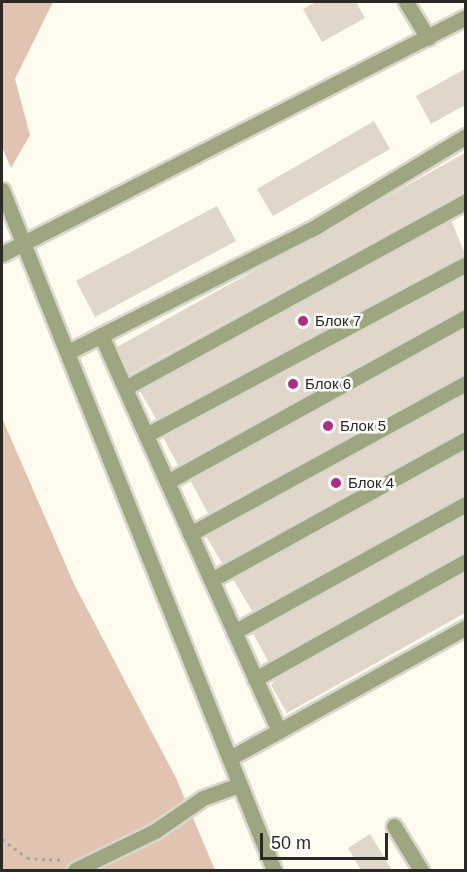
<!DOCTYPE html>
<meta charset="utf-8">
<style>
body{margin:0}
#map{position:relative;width:467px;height:872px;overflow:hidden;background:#fffcef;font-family:Arial,sans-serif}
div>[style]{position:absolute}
.green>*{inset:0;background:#e1c3b2}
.building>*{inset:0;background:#e1d6ca}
.path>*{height:3px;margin-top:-1.5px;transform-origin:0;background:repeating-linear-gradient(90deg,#a8a69c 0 3px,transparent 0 7.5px)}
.roads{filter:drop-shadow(2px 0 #d9d6ca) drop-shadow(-2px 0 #d9d6ca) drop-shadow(0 2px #d9d6ca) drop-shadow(0 -2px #d9d6ca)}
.minor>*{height:15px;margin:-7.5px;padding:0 7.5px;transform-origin:7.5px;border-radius:7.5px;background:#9da680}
.dots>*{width:16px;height:16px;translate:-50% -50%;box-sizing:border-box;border:3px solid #fff;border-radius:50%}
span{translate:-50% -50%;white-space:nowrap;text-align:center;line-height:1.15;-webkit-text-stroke:5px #fff;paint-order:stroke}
.poi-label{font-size:15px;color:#2b2924}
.left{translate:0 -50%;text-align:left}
.frame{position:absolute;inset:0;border:3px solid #2b2924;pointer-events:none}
.scale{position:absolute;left:260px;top:833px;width:128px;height:27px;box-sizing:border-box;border:3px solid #2b2924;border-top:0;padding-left:8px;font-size:18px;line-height:21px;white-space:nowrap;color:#2b2924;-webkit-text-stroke:4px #fff;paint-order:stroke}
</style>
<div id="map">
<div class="green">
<div style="clip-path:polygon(2px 2px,53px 2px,15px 79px,30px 135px,11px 168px,2px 147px)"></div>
<div style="clip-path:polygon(2px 418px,74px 584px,176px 778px,215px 870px,2px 870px)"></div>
</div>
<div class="building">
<div style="clip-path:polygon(316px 2px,356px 2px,365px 18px,322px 42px,303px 9px)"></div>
<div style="clip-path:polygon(465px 69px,465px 105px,431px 124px,416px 96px)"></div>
<div style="clip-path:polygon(374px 121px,390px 149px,273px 216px,257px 189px)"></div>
<div style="clip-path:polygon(465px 153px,465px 191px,130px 374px,117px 347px)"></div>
<div style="clip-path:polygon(217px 206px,236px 241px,95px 317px,76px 281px)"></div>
<div style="clip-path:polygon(451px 220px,465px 254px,156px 419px,140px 391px)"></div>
<div style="clip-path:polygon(465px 275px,465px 307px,178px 465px,163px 437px)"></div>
<div style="clip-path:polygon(465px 328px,465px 373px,208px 513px,190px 480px)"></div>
<div style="clip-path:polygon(465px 394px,465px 429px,222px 563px,206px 536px)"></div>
<div style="clip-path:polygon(465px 450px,465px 494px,252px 611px,233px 579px)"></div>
<div style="clip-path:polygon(465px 515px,465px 551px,268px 661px,253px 633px)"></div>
<div style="clip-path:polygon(465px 572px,465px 613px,287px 713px,271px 685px,278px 678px)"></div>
<div style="clip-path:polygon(370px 834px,392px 870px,361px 870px,348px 848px)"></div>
</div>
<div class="path">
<div style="left:2px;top:839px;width:31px;rotate:37deg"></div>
<div style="left:27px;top:858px;width:36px;rotate:3deg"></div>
</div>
<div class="roads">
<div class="minor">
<div style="left:406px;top:2px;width:42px;rotate:58.6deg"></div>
<div style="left:2px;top:190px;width:732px;rotate:68.2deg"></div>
<div style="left:2px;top:254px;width:521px;rotate:-27.06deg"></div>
<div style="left:101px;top:335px;width:434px;rotate:65.8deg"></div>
<div style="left:68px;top:352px;width:273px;rotate:-26.8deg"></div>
<div style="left:312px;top:229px;width:180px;rotate:-31.1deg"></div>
<div style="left:125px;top:388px;width:389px;rotate:-28.7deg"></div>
<div style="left:146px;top:435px;width:363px;rotate:-28.1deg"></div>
<div style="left:167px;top:482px;width:342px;rotate:-28.9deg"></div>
<div style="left:190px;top:534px;width:315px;rotate:-28.7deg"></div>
<div style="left:211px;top:580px;width:291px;rotate:-28.9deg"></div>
<div style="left:234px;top:632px;width:265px;rotate:-28.9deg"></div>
<div style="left:255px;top:679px;width:242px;rotate:-29.2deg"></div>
<div style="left:230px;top:758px;width:270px;rotate:-29deg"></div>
<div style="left:394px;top:826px;width:52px;rotate:58.5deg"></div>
<div style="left:75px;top:870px;width:89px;rotate:-26deg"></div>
<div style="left:155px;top:831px;width:58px;rotate:-34.5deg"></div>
<div style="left:203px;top:798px;width:38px;rotate:-20deg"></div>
</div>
</div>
<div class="dots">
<div style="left:303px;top:321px;background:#aa2f83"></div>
<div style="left:293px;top:384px;background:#aa2f83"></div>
<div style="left:328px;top:426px;background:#aa2f83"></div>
<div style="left:336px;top:483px;background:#aa2f83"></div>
</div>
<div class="poi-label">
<span class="left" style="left:315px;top:321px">Блок 7</span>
<span class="left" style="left:305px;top:384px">Блок 6</span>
<span class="left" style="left:340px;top:426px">Блок 5</span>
<span class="left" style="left:348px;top:483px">Блок 4</span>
</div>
<div class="frame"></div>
<div class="scale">50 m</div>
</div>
